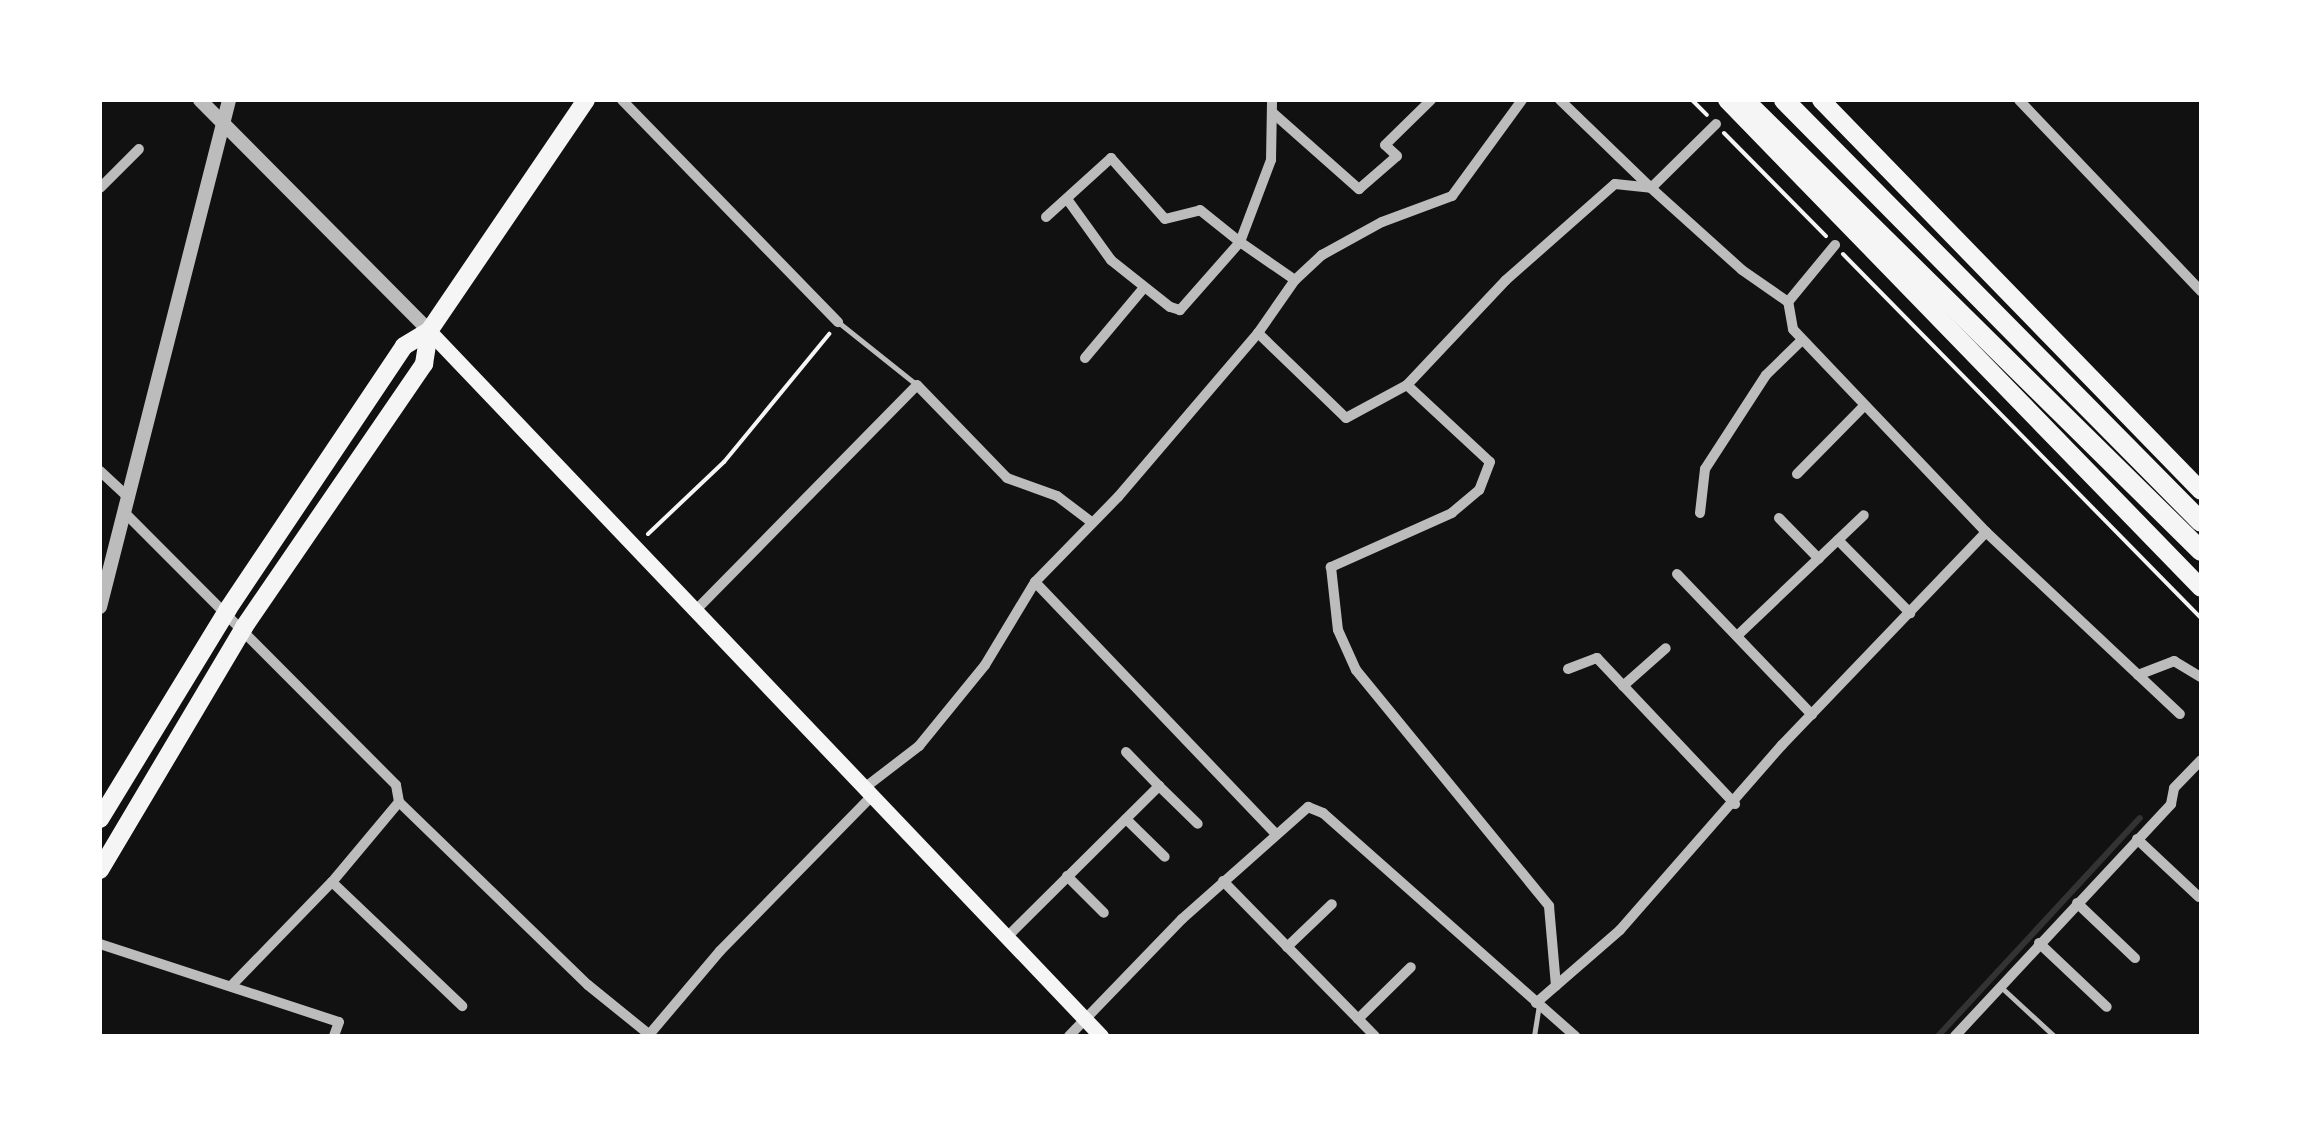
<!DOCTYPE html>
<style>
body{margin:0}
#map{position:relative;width:2301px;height:1136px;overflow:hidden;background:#111;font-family:Literata,serif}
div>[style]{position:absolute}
.stream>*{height:6px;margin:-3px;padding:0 3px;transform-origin:3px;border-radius:3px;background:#333}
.path>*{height:4px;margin:-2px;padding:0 2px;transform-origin:2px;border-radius:2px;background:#f5f5f5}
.service>*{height:5px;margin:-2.5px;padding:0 2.5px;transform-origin:2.5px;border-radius:2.5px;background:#bcbcbc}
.minor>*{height:10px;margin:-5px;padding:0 5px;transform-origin:5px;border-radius:5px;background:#bcbcbc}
.tertiary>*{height:14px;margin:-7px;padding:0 7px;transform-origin:7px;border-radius:7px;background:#bcbcbc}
.secondary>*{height:15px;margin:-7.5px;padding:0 7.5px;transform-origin:7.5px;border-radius:7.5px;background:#f5f5f5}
.primary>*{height:18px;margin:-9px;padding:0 9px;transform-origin:9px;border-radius:9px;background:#f5f5f5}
.trunk>*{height:18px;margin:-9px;padding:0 9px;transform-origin:9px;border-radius:9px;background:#f5f5f5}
.motorway>*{height:20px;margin:-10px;padding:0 10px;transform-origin:10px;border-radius:10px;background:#f5f5f5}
span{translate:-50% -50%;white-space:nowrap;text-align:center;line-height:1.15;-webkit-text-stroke:10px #fff;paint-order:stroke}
.frame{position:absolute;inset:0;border:102px solid #fff;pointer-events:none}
</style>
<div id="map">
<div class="stream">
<div style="left:1938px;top:1036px;width:297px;rotate:-47.2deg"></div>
</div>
<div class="path">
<div style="left:1692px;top:100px;width:21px;rotate:45deg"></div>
<div style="left:1724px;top:133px;width:145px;rotate:45.3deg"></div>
<div style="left:1843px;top:254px;width:511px;rotate:45.48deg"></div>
<div style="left:648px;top:534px;width:105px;rotate:-43.5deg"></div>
<div style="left:724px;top:462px;width:166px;rotate:-50.6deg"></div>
</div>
<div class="service">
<div style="left:838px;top:322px;width:101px;rotate:38.6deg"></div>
<div style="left:2002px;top:988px;width:71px;rotate:42.7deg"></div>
<div style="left:1534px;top:1036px;width:30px;rotate:-81deg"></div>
</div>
<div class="minor">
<div style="left:622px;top:100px;width:310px;rotate:45.8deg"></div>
<div style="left:1560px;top:100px;width:125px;rotate:44deg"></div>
<div style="left:2019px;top:100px;width:264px;rotate:46.4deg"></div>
<div style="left:1273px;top:113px;width:115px;rotate:41.5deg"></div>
<div style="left:1359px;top:189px;width:50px;rotate:-41deg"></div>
<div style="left:1397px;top:156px;width:16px;rotate:-137deg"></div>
<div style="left:1385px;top:145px;width:64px;rotate:-44.4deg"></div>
<div style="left:1716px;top:124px;width:91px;rotate:135.4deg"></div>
<div style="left:1651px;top:188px;width:122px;rotate:42deg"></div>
<div style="left:1742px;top:270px;width:56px;rotate:34.8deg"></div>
<div style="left:100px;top:188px;width:55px;rotate:-45deg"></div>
<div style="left:1046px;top:217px;width:88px;rotate:-42.2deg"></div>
<div style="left:1111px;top:158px;width:81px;rotate:48.5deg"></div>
<div style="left:1165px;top:219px;width:36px;rotate:-14deg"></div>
<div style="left:1200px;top:210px;width:51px;rotate:38.7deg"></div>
<div style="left:1240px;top:242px;width:91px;rotate:131.4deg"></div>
<div style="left:1180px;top:310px;width:10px;rotate:-163deg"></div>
<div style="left:1170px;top:307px;width:75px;rotate:-141.5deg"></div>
<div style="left:1111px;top:260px;width:75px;rotate:-125.8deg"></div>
<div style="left:1295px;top:280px;width:37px;rotate:-43deg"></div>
<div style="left:1322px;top:255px;width:68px;rotate:-28.8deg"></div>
<div style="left:1382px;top:222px;width:75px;rotate:-20.4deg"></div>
<div style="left:1452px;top:196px;width:119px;rotate:-53.9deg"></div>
<div style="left:1258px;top:333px;width:122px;rotate:44deg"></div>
<div style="left:1346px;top:418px;width:69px;rotate:-28.4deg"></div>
<div style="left:1407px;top:385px;width:113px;rotate:42.9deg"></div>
<div style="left:1490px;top:462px;width:30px;rotate:111deg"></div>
<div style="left:1479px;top:490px;width:35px;rotate:140deg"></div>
<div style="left:1452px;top:513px;width:133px;rotate:155.9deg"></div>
<div style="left:1331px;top:567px;width:63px;rotate:83.7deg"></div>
<div style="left:1338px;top:630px;width:44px;rotate:65.8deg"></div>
<div style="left:1356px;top:670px;width:305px;rotate:50.7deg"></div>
<div style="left:1549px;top:906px;width:80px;rotate:85deg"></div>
<div style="left:1085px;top:358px;width:89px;rotate:-50deg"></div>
<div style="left:1407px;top:385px;width:144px;rotate:-46.7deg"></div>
<div style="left:1506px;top:280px;width:145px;rotate:-41.4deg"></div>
<div style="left:1615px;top:184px;width:36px;rotate:6deg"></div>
<div style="left:100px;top:471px;width:40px;rotate:43deg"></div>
<div style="left:1797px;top:474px;width:95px;rotate:-45.4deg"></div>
<div style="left:125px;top:513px;width:384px;rotate:45.1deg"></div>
<div style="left:396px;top:785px;width:17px;rotate:80deg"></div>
<div style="left:399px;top:802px;width:263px;rotate:44.1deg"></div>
<div style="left:588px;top:985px;width:81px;rotate:39deg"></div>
<div style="left:1700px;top:513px;width:44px;rotate:-83.5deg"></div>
<div style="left:1705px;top:469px;width:112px;rotate:-57deg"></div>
<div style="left:1766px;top:375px;width:50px;rotate:-44.2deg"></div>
<div style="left:1779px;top:518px;width:57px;rotate:45.7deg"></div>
<div style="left:1986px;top:532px;width:266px;rotate:43.2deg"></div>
<div style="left:1838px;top:540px;width:103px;rotate:45.4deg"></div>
<div style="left:1677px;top:574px;width:195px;rotate:46.2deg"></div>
<div style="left:1035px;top:582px;width:349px;rotate:46.3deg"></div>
<div style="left:694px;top:612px;width:318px;rotate:-45.5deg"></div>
<div style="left:917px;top:385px;width:129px;rotate:45.9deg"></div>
<div style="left:1007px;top:478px;width:53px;rotate:19.8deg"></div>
<div style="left:1057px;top:496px;width:41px;rotate:37.1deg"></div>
<div style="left:1737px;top:636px;width:175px;rotate:-43.6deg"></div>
<div style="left:1568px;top:669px;width:31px;rotate:-21deg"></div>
<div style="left:1597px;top:658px;width:201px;rotate:46.6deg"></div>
<div style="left:2138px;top:675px;width:39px;rotate:-21deg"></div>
<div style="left:2174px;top:661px;width:31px;rotate:31deg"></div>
<div style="left:1623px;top:686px;width:57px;rotate:-41.5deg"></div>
<div style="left:1126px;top:752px;width:47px;rotate:45.9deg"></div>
<div style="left:863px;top:789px;width:71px;rotate:-37.5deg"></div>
<div style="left:919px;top:746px;width:104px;rotate:-50.8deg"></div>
<div style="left:985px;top:665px;width:97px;rotate:-58.9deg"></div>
<div style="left:1035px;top:582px;width:119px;rotate:-45.7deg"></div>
<div style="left:1118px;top:497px;width:216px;rotate:-49.5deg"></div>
<div style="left:1258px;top:333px;width:65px;rotate:-55.1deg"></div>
<div style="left:1295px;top:280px;width:67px;rotate:-145.4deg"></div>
<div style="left:1240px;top:242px;width:88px;rotate:-69.3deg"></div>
<div style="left:1271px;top:160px;width:60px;rotate:-89deg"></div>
<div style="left:399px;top:802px;width:104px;rotate:129.9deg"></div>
<div style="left:332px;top:882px;width:180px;rotate:43.6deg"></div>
<div style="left:1126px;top:819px;width:54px;rotate:44.3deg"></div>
<div style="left:2137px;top:839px;width:85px;rotate:43.1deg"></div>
<div style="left:1067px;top:876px;width:52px;rotate:45deg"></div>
<div style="left:1223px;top:881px;width:217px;rotate:45.6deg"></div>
<div style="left:2077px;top:903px;width:80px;rotate:43.5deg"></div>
<div style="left:1006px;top:938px;width:216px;rotate:-44.8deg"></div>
<div style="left:1159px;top:786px;width:54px;rotate:44.3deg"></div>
<div style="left:2039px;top:943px;width:93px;rotate:43.3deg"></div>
<div style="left:100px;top:944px;width:251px;rotate:18.1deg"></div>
<div style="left:339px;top:1022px;width:15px;rotate:110deg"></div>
<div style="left:1287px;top:947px;width:62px;rotate:-43.7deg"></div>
<div style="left:233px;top:984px;width:142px;rotate:-45.9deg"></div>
<div style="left:1536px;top:1003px;width:111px;rotate:-41deg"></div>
<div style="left:1620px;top:930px;width:246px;rotate:-48.8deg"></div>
<div style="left:1782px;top:745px;width:295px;rotate:-46.2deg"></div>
<div style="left:1986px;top:532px;width:280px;rotate:-133.6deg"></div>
<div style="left:1793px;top:329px;width:27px;rotate:-100deg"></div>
<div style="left:1788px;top:302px;width:74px;rotate:-50.5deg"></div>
<div style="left:1358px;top:1019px;width:74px;rotate:-44.5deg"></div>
<div style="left:648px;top:1036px;width:111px;rotate:-49.7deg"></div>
<div style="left:720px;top:951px;width:216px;rotate:-45.6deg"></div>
<div style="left:1069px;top:1036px;width:163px;rotate:-46deg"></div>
<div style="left:1182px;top:919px;width:169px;rotate:-41.6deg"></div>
<div style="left:1308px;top:807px;width:16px;rotate:22deg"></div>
<div style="left:1323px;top:813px;width:337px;rotate:41.5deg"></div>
<div style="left:1955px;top:1036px;width:317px;rotate:-47deg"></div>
<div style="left:2171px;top:804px;width:16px;rotate:-79deg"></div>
<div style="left:2174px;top:788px;width:39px;rotate:-46deg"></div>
</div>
<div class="tertiary">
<div style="left:200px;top:100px;width:325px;rotate:45.2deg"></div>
<div style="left:100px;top:607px;width:523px;rotate:-75.72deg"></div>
</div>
<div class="secondary">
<div style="left:429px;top:331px;width:974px;rotate:46.37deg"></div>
</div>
<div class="primary">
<div style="left:100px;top:819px;width:246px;rotate:-58.6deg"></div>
<div style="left:228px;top:609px;width:316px;rotate:-56.2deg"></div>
<div style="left:404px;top:346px;width:29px;rotate:-31deg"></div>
<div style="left:429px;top:331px;width:279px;rotate:-55.8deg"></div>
<div style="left:100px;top:870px;width:282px;rotate:-59.3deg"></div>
<div style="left:244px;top:627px;width:319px;rotate:-55.6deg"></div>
<div style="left:424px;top:364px;width:33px;rotate:-81deg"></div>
</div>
<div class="trunk">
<div style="left:1727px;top:100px;width:680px;rotate:45.83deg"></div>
<div style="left:1821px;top:100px;width:545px;rotate:45.82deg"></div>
</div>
<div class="motorway">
<div style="left:1744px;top:100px;width:642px;rotate:44.62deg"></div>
<div style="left:1784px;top:100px;width:593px;rotate:45.34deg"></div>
</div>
<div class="frame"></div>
</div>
